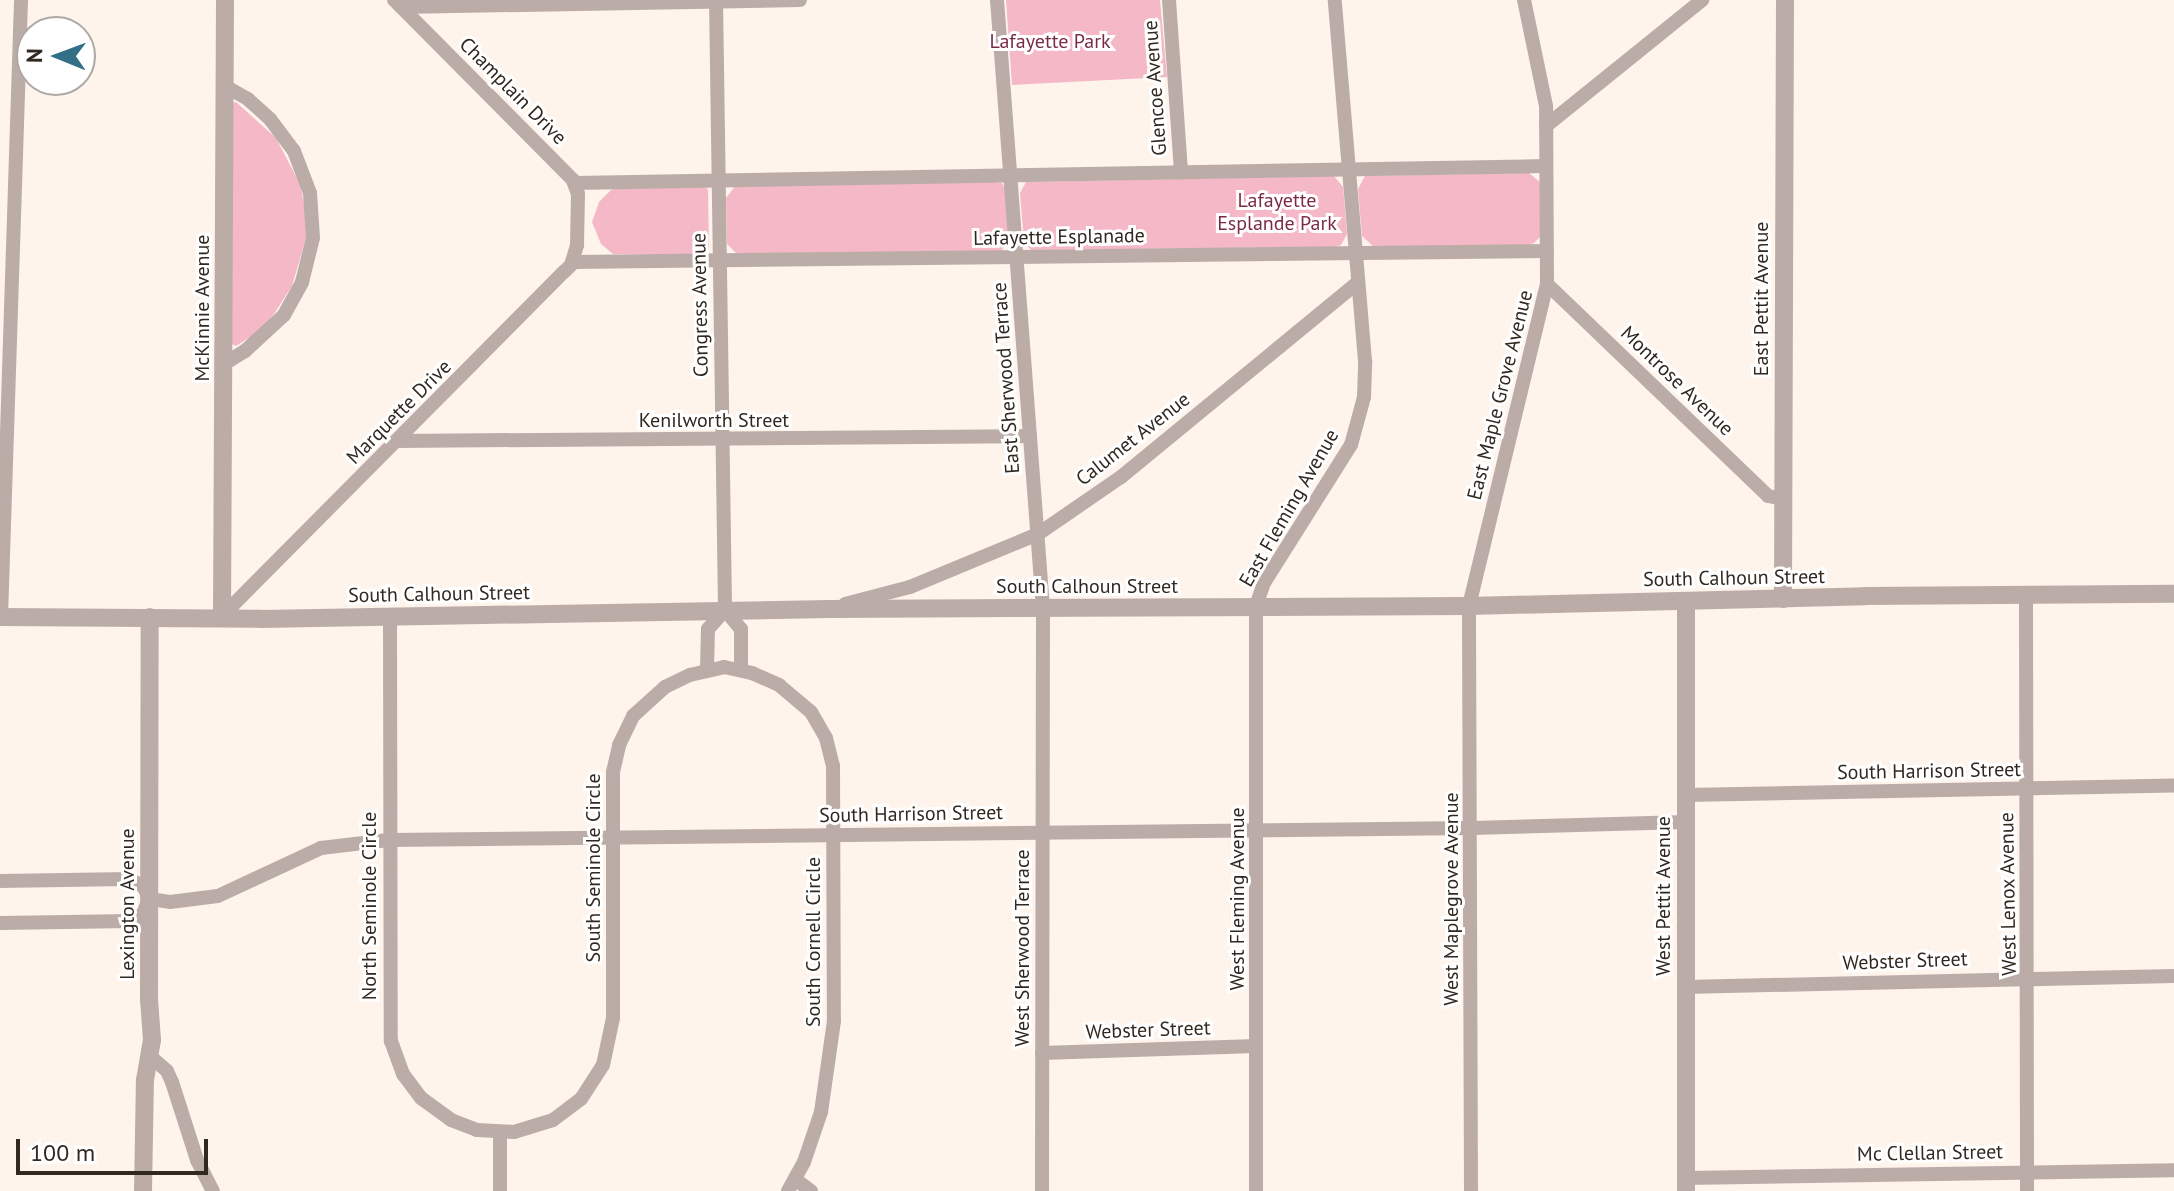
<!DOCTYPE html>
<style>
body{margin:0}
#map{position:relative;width:2174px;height:1191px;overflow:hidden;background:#fef4eb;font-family:"PT Sans",sans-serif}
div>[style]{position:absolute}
.green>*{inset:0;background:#f5b8c7}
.minor>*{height:14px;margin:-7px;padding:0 7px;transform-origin:7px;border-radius:7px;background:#bcaca8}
.tertiary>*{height:18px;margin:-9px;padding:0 9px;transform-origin:9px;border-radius:9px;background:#bcaca8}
span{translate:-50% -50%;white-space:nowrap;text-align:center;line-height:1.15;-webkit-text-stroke:6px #fff;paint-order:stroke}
.park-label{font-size:20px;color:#7b2a45}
.street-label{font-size:20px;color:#31281f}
.north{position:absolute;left:16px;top:16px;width:80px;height:80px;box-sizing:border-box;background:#fff;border:2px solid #ada9a5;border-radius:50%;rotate:271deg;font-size:22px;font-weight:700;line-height:32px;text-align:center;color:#31281f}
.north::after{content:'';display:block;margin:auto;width:28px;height:36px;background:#336f86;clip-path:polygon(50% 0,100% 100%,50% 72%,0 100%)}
.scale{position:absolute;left:16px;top:1139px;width:192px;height:36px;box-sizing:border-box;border:4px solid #31281f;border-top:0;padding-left:10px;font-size:24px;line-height:28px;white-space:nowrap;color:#31281f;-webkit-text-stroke:6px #fff;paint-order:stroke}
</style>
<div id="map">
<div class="green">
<div style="clip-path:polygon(1006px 0,1160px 0,1167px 77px,1012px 85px)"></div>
<div style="clip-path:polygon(236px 102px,276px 138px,300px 184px,306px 213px,306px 238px,292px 286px,274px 314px,258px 332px,236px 346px,230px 343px,233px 103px)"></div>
<div style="clip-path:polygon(1529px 173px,1540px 182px,1541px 236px,1534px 243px,1525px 246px,1374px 247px,1362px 236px,1358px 189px,1365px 176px)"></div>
<div style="clip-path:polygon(1334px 176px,1343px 187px,1347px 234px,1341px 245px,1334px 247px,1031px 250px,1024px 242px,1020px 193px,1026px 182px)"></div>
<div style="clip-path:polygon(991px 181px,1002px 183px,1006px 190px,1010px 240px,1000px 252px,738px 255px,727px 244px,726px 198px,736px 185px)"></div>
<div style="clip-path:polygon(622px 186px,700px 186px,708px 189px,709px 249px,705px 254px,613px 254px,601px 244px,592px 222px,599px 202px,611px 190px)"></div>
</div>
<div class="minor">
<div style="left:716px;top:0;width:610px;rotate:89.15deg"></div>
<div style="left:997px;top:0;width:611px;rotate:85.68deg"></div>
<div style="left:1043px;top:609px;width:582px;rotate:90.1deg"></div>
<div style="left:1169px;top:0;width:173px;rotate:86deg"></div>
<div style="left:401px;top:7px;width:399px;rotate:-1deg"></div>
<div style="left:1546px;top:126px;width:201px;rotate:-38.9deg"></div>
<div style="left:574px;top:183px;width:972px;rotate:-1deg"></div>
<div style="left:572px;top:262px;width:975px;rotate:-0.65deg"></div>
<div style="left:1547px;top:284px;width:306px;rotate:43.8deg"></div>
<div style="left:1768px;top:496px;width:15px;rotate:11deg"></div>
<div style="left:224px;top:364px;width:25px;rotate:-32deg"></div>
<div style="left:245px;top:351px;width:53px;rotate:-42.7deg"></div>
<div style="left:284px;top:315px;width:38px;rotate:-61deg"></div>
<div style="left:302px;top:282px;width:45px;rotate:-76deg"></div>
<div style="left:313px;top:238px;width:45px;rotate:-93.8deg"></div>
<div style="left:310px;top:193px;width:45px;rotate:-110.9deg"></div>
<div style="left:294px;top:151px;width:40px;rotate:-127deg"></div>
<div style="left:270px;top:119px;width:30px;rotate:-138deg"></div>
<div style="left:248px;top:99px;width:26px;rotate:-151deg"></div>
<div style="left:398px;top:441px;width:632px;rotate:-0.45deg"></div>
<div style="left:2026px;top:596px;width:595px;rotate:89.9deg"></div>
<div style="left:845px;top:604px;width:67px;rotate:-14.7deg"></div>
<div style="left:910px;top:587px;width:139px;rotate:-22.5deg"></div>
<div style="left:1038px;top:534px;width:101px;rotate:-34.5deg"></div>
<div style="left:1121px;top:477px;width:306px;rotate:-39.4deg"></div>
<div style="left:725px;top:610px;width:25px;rotate:50deg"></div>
<div style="left:741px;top:629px;width:41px;rotate:90deg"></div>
<div style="left:222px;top:616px;width:486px;rotate:-45.2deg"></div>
<div style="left:565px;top:271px;width:8px;rotate:-45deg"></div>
<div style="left:571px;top:265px;width:21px;rotate:-73deg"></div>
<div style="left:577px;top:245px;width:51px;rotate:-88.9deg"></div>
<div style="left:578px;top:194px;width:15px;rotate:-110deg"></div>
<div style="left:573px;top:180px;width:254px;rotate:-134.8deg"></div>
<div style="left:1px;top:617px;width:617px;rotate:-88.14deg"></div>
<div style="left:390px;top:617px;width:424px;rotate:89.9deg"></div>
<div style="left:391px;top:1041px;width:35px;rotate:70deg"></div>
<div style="left:403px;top:1074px;width:30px;rotate:53deg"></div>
<div style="left:421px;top:1098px;width:37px;rotate:36deg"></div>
<div style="left:451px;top:1120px;width:28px;rotate:21deg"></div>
<div style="left:477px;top:1130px;width:37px;rotate:3deg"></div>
<div style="left:514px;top:1132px;width:41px;rotate:-17.1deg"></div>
<div style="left:553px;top:1120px;width:35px;rotate:-37deg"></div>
<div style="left:581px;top:1099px;width:40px;rotate:-57.1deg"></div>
<div style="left:603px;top:1065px;width:48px;rotate:-78deg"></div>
<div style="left:613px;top:1018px;width:246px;rotate:-90deg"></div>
<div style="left:613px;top:772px;width:28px;rotate:-77deg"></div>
<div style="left:619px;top:745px;width:32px;rotate:-64deg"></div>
<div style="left:633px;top:716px;width:43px;rotate:-42.2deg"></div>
<div style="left:665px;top:687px;width:28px;rotate:-26deg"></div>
<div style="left:690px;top:675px;width:35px;rotate:-13deg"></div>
<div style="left:724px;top:667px;width:29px;rotate:12deg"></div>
<div style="left:752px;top:673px;width:30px;rotate:24deg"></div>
<div style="left:779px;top:685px;width:42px;rotate:40.2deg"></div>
<div style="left:811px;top:712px;width:30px;rotate:60deg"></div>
<div style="left:826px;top:738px;width:29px;rotate:76deg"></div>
<div style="left:833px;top:766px;width:255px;rotate:89.8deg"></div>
<div style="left:834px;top:1021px;width:92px;rotate:98.1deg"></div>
<div style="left:821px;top:1112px;width:53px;rotate:108.8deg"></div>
<div style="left:804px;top:1162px;width:33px;rotate:119deg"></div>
<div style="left:707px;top:669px;width:40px;rotate:-88.6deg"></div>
<div style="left:708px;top:629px;width:25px;rotate:-48deg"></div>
<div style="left:1685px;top:795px;width:489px;rotate:-1.1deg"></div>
<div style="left:0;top:881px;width:129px;rotate:-0.9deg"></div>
<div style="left:129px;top:879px;width:17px;rotate:28deg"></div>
<div style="left:144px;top:887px;width:13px;rotate:67deg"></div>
<div style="left:149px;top:899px;width:16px;rotate:112deg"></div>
<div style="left:143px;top:914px;width:13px;rotate:148deg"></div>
<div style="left:132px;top:921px;width:132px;rotate:179.1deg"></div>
<div style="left:149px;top:899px;width:21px;rotate:8deg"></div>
<div style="left:170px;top:902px;width:48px;rotate:-7.1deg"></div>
<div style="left:218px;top:896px;width:114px;rotate:-25deg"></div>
<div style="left:321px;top:848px;width:68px;rotate:-6.7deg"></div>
<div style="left:389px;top:840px;width:1083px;rotate:-0.63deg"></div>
<div style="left:1472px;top:828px;width:214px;rotate:-1.6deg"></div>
<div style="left:1685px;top:987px;width:489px;rotate:-1.3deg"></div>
<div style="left:1042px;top:1053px;width:214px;rotate:-1.9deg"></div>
<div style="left:151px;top:1057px;width:21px;rotate:41deg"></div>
<div style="left:167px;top:1071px;width:12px;rotate:66deg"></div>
<div style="left:172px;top:1082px;width:82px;rotate:72.2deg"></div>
<div style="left:197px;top:1160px;width:35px;rotate:63deg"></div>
<div style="left:1686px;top:1178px;width:488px;rotate:-0.9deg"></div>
<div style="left:795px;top:1179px;width:20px;rotate:37deg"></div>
<div style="left:500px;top:1191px;width:58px;rotate:-90deg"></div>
<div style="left:1256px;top:1191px;width:585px;rotate:-90deg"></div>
<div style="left:1256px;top:606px;width:24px;rotate:-71deg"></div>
<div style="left:1264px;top:583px;width:163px;rotate:-57.8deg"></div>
<div style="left:1351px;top:445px;width:50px;rotate:-74.8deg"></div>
<div style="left:1364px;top:397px;width:36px;rotate:-88deg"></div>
<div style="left:1365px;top:361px;width:362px;rotate:-94.8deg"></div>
<div style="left:1471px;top:1191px;width:585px;rotate:-90.2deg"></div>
<div style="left:1469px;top:606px;width:331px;rotate:-76.4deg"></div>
<div style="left:1547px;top:284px;width:178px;rotate:-90.3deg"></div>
<div style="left:1546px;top:106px;width:108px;rotate:-101.7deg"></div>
</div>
<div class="tertiary">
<div style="left:1783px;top:599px;width:599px;rotate:-89.81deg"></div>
<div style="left:1686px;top:601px;width:590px;rotate:90deg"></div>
<div style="left:222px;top:616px;width:616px;rotate:-89.72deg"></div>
<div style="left:0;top:617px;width:261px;rotate:0.4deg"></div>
<div style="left:261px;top:619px;width:568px;rotate:-1.01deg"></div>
<div style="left:829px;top:609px;width:640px;rotate:-0.27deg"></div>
<div style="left:1469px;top:606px;width:396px;rotate:-1.4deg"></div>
<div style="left:1865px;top:596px;width:309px;rotate:-0.4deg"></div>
<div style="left:143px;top:1191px;width:111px;rotate:-89deg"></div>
<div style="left:145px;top:1080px;width:41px;rotate:-80.1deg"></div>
<div style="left:152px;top:1040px;width:41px;rotate:-94.2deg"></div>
<div style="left:149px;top:999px;width:382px;rotate:-89.9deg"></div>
</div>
<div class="park-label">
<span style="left:1050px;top:41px">Lafayette Park</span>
<span style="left:1277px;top:212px">Lafayette<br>Esplande Park</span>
</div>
<div class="street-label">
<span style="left:1155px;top:88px;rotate:-94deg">Glencoe Avenue</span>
<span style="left:513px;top:91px;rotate:45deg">Champlain Drive</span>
<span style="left:1059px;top:237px;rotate:-1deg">Lafayette Esplanade</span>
<span style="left:1761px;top:299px;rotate:-90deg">East Pettit Avenue</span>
<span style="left:700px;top:305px;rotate:-91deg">Congress Avenue</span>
<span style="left:202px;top:308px;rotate:-90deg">McKinnie Avenue</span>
<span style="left:1006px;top:378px;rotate:-94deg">East Sherwood Terrace</span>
<span style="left:1677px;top:381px;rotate:44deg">Montrose Avenue</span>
<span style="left:1500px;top:395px;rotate:-76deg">East Maple Grove Avenue</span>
<span style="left:399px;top:412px;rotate:-45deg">Marquette Drive</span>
<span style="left:714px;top:420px">Kenilworth Street</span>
<span style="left:1133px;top:439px;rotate:-38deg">Calumet Avenue</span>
<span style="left:1289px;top:508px;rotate:-60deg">East Fleming Avenue</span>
<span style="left:1734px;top:578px;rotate:-1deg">South Calhoun Street</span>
<span style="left:1087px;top:586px">South Calhoun Street</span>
<span style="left:439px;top:594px;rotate:-1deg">South Calhoun Street</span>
<span style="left:1929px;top:771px;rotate:-1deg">South Harrison Street</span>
<span style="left:911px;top:814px;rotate:-1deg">South Harrison Street</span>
<span style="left:593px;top:868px;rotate:-90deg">South Seminole Circle</span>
<span style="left:2008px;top:894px;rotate:-91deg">West Lenox Avenue</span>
<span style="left:1663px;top:896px;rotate:-90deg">West Pettit Avenue</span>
<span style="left:1237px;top:899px;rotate:-90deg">West Fleming Avenue</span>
<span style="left:1451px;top:899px;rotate:-90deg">West Maplegrove Avenue</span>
<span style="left:127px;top:904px;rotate:-90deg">Lexington Avenue</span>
<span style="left:369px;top:906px;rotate:-90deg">North Seminole Circle</span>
<span style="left:813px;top:942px;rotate:-90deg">South Cornell Circle</span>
<span style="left:1022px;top:948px;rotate:-90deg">West Sherwood Terrace</span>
<span style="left:1905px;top:961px;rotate:-2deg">Webster Street</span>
<span style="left:1148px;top:1030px;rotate:-2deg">Webster Street</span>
<span style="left:1930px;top:1153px;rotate:-1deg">Mc Clellan Street</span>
</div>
<div class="north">N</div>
<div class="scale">100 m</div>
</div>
